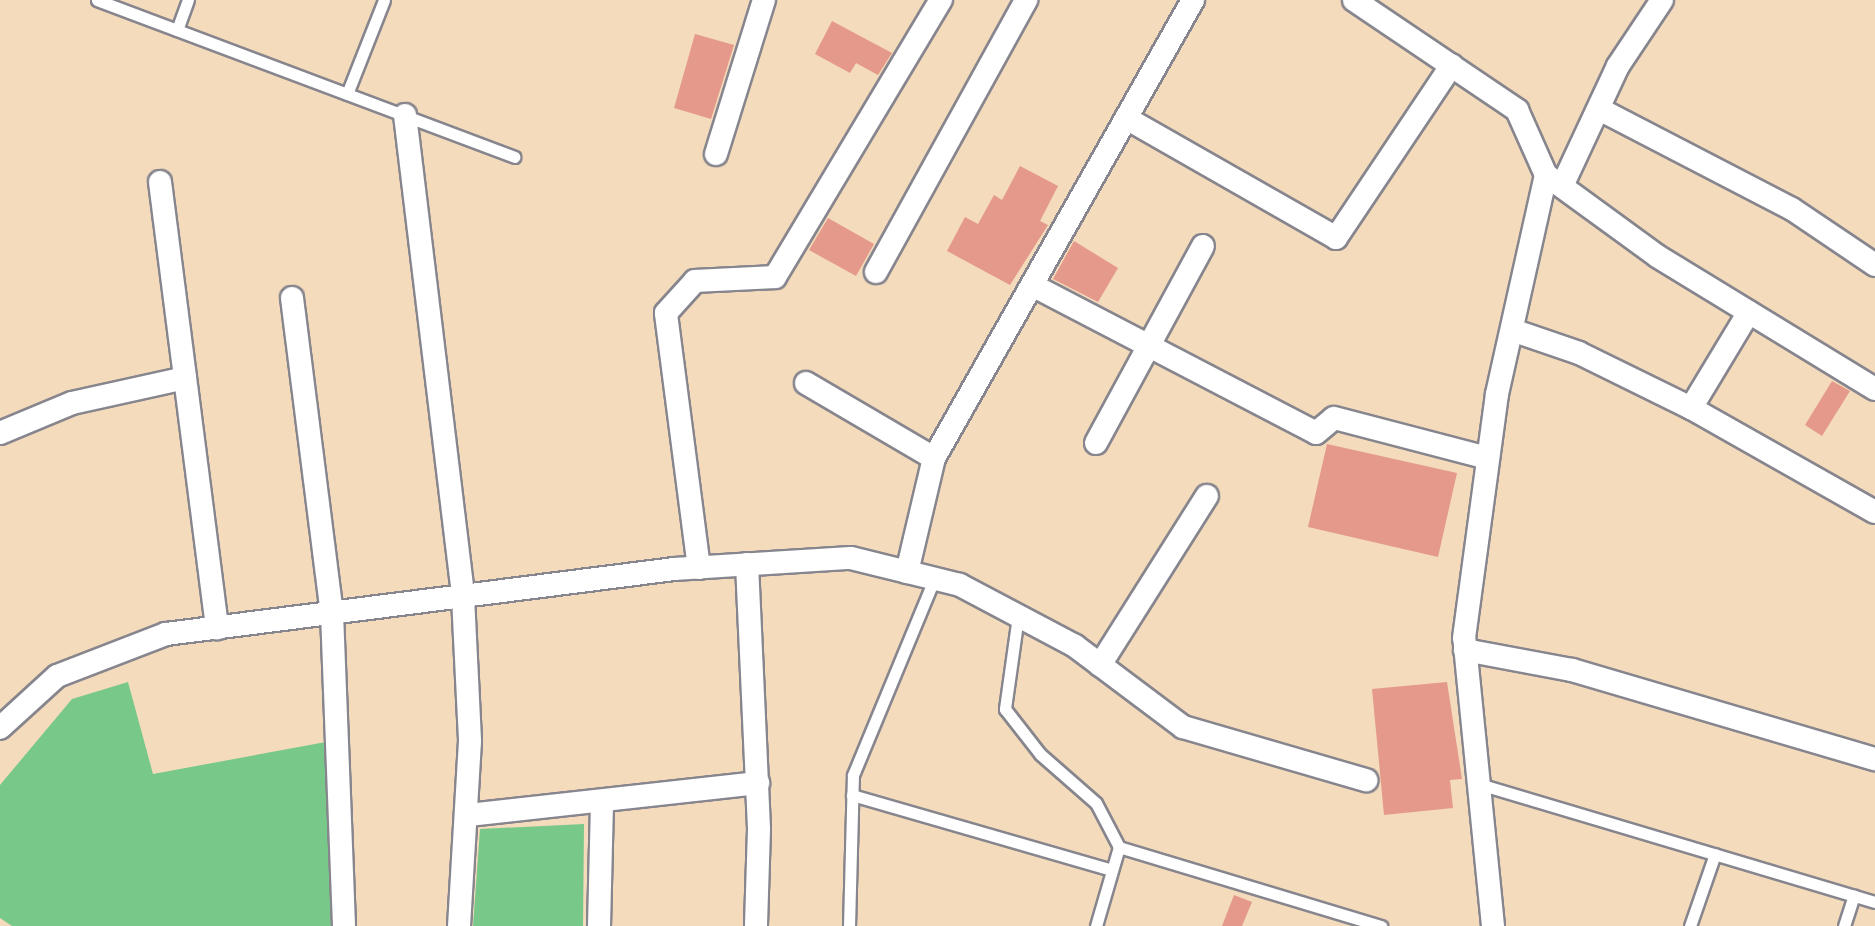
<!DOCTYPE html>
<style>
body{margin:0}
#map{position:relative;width:1875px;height:926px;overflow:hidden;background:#f3dbbc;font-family:"Architects Daughter",sans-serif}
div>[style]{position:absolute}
.green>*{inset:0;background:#78c889}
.building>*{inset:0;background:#e5998b}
.roads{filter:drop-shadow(2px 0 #87858d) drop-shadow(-2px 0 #87858d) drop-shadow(0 2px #87858d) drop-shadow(0 -2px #87858d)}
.lane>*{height:11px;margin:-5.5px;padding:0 5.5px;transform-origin:5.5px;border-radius:5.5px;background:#fff}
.street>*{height:22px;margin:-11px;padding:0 11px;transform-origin:11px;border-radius:11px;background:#fff}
span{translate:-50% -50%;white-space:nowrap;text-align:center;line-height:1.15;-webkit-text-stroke:8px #fbf7ec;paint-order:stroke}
</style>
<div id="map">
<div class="green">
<div style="clip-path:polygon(128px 682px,153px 774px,342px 739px,340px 926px,12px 926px,0 918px,0 785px,72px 699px)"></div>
<div style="clip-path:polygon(584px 824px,583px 926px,473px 926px,480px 829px)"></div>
</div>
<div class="building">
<div style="clip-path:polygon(832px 21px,892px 53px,878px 75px,856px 63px,850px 73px,815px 54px)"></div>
<div style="clip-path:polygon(695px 34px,734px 45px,711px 119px,674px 108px)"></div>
<div style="clip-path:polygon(1020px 166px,1058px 186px,1040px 221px,1048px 225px,1010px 285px,947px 251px,965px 217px,978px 224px,994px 195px,1002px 200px)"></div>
<div style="clip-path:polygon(828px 218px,874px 244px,856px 276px,809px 250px)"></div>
<div style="clip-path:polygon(1074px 241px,1118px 268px,1098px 302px,1053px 279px)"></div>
<div style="clip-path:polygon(1832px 381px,1850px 391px,1822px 436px,1805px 425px)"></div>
<div style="clip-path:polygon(1327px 444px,1457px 473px,1438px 557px,1308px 527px)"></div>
<div style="clip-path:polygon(1447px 682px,1462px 779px,1450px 780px,1453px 808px,1384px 815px,1372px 689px)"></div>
<div style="clip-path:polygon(1234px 895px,1252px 902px,1242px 926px,1222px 926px)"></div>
</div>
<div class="roads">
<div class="lane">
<div style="left:97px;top:0;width:446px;rotate:20.6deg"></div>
<div style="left:177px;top:30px;width:32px;rotate:-70deg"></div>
<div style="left:347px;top:94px;width:101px;rotate:-68.5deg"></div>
<div style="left:1018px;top:616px;width:94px;rotate:98deg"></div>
<div style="left:1005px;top:709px;width:57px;rotate:52.1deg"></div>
<div style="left:1040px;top:754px;width:74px;rotate:41.2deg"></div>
<div style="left:1096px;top:803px;width:50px;rotate:62.4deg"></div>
<div style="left:1119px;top:847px;width:274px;rotate:16.8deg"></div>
<div style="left:1479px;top:784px;width:413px;rotate:16.6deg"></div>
<div style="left:852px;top:795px;width:270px;rotate:16.1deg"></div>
<div style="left:849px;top:926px;width:151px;rotate:-88.5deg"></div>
<div style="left:853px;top:775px;width:212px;rotate:-67.5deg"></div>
<div style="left:1096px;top:926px;width:82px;rotate:-73.8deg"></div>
<div style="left:1690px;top:926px;width:76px;rotate:-70.9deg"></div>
<div style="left:1844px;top:926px;width:32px;rotate:-72deg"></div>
</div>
<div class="street">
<div style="left:1354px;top:0;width:197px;rotate:34deg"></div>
<div style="left:1517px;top:110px;width:71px;rotate:66deg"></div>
<div style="left:1546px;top:175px;width:137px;rotate:36.1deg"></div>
<div style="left:1657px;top:256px;width:255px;rotate:31.4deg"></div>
<div style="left:1601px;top:110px;width:215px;rotate:27.4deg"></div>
<div style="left:1792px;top:209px;width:100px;rotate:34deg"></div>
<div style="left:405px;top:115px;width:485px;rotate:83.1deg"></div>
<div style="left:463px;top:597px;width:144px;rotate:87.2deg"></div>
<div style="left:470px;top:741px;width:185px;rotate:93.4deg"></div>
<div style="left:1126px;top:118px;width:242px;rotate:29.7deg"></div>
<div style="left:1336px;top:238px;width:208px;rotate:-56.2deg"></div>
<div style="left:716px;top:154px;width:161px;rotate:-72.7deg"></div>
<div style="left:160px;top:182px;width:450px;rotate:82.7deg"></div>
<div style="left:1562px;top:186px;width:132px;rotate:-65deg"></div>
<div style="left:1618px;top:66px;width:79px;rotate:-56.3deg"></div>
<div style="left:876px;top:272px;width:311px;rotate:-61.1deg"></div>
<div style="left:1032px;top:285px;width:320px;rotate:27.5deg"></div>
<div style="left:1316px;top:433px;width:23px;rotate:-40deg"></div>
<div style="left:1334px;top:418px;width:159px;rotate:14.6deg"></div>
<div style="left:292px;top:298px;width:318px;rotate:82.8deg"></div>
<div style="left:332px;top:613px;width:313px;rotate:87.8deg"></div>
<div style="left:1512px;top:330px;width:71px;rotate:18.9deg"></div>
<div style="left:1579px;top:353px;width:125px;rotate:26.2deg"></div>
<div style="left:1691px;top:408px;width:211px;rotate:29.5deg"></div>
<div style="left:806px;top:383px;width:148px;rotate:30.4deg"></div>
<div style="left:1691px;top:408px;width:112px;rotate:-58.9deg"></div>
<div style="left:0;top:433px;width:78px;rotate:-22.6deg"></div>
<div style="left:72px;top:403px;width:116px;rotate:-12.5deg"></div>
<div style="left:1096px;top:443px;width:224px;rotate:-61.5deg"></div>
<div style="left:747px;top:564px;width:265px;rotate:87.4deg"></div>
<div style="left:759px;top:829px;width:97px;rotate:91.8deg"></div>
<div style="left:699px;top:568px;width:257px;rotate:-97.4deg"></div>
<div style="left:666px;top:313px;width:43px;rotate:-47.8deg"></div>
<div style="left:695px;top:281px;width:80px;rotate:-2.9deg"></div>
<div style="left:775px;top:277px;width:323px;rotate:-59.1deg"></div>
<div style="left:907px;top:572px;width:117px;rotate:-76.7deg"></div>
<div style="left:934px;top:458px;width:526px;rotate:-60.51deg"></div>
<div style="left:1465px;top:650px;width:109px;rotate:10.6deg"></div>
<div style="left:1572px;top:670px;width:316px;rotate:16.4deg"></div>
<div style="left:1100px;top:665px;width:200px;rotate:-57.7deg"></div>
<div style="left:0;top:728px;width:77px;rotate:-42.4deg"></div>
<div style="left:57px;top:676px;width:117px;rotate:-21.1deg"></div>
<div style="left:166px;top:634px;width:512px;rotate:-7.29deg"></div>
<div style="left:674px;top:569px;width:177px;rotate:-3.6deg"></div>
<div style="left:851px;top:558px;width:112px;rotate:13.9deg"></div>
<div style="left:960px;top:585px;width:130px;rotate:27.9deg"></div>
<div style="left:1075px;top:646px;width:135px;rotate:36.9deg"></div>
<div style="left:1183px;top:727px;width:191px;rotate:16.2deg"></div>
<div style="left:468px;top:815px;width:292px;rotate:-6.3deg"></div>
<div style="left:599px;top:926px;width:123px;rotate:-88.6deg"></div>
<div style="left:1493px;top:926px;width:289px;rotate:-95.7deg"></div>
<div style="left:1464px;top:638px;width:246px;rotate:-82.3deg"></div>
<div style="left:1497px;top:394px;width:224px;rotate:-77.4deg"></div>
</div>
</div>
</div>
